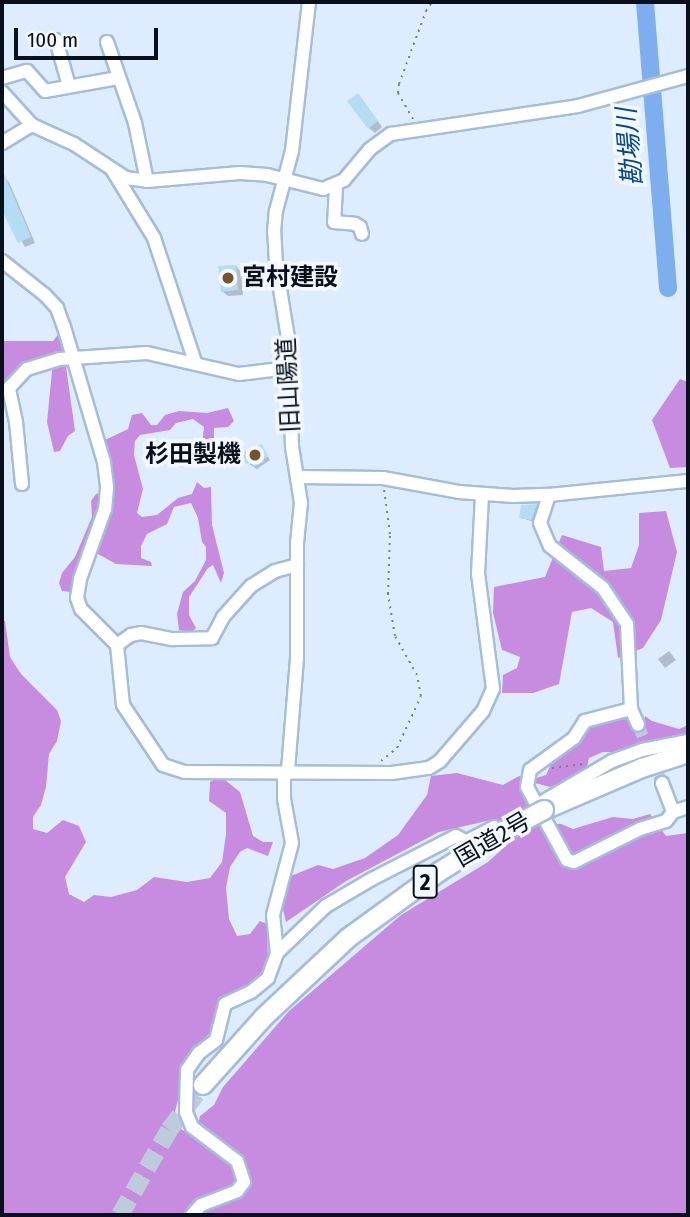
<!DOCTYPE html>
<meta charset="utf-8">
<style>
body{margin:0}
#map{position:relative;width:690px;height:1217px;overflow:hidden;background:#deecff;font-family:"Fira Sans Condensed","Noto Sans JP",sans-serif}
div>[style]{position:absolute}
.forest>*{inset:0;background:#c78be0}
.shadow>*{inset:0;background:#0003}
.river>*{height:18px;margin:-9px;padding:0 9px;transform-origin:9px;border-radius:9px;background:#7dafef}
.building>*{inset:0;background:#b4dcf4}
.minor-tunnel>*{height:12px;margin-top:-6px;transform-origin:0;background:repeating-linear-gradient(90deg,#becbdd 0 12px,transparent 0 18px)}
.highway-tunnel>*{height:18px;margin-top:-9px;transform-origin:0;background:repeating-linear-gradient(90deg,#becbdd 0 18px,transparent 0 27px)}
.path>*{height:2px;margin-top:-1px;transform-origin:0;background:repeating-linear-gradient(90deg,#768190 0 2px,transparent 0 7px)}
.roads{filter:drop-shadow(2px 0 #a5bcda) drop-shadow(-2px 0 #a5bcda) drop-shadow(0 2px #a5bcda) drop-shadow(0 -2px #a5bcda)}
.minor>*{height:12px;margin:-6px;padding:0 6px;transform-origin:6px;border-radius:6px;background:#fff}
.highway>*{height:18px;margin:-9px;padding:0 9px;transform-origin:9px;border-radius:9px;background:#fff}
.bridges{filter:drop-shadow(2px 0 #a5bcda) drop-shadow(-2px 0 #a5bcda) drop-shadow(0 2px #a5bcda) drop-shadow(0 -2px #a5bcda)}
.highway-bridge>*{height:18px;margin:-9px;padding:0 9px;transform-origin:9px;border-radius:9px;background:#fff}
.dots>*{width:19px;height:19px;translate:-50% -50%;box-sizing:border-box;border:4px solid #f3f8ff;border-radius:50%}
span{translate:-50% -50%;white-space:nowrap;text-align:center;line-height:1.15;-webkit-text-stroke:7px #f3f8ff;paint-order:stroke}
.shield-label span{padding:2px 5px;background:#f3f8ff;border:2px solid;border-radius:5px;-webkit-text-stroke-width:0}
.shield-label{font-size:23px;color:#08101b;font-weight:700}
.poi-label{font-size:24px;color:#08101b;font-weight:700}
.left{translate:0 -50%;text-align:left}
.right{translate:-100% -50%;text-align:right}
.street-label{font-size:24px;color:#08101b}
.water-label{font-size:26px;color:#04488f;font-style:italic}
.frame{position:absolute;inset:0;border:4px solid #08101b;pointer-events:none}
.scale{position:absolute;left:14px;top:28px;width:144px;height:32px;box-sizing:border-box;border:4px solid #08101b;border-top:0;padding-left:9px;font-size:21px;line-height:24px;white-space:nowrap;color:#08101b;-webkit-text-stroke:5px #f3f8ff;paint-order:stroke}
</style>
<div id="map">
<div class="forest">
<div style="clip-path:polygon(61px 331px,75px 431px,68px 436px,60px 451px,54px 452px,47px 422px,53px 361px,25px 366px,2px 384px,2px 341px,53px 341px)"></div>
<div style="clip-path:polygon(680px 379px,688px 382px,688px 467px,670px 468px,652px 420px)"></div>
<div style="clip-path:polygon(228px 408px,234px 421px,228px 427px,214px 428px,214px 454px,209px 458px,201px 455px,204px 427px,193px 419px,176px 423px,170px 430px,140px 435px,135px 441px,134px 455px,143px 489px,137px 513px,142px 517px,157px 515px,178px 498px,192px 494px,197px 482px,204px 488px,211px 487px,212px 525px,224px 573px,221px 583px,213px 565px,208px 568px,189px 597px,189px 615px,196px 628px,192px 632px,179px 630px,177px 614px,183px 592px,195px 581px,206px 560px,206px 547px,202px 542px,198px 518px,191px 503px,174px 507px,167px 524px,147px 534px,141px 546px,141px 558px,151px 562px,152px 566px,116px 564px,98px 554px,81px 562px,70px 592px,62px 591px,59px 583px,62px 573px,75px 557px,92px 517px,91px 501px,96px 494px,111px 489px,105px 440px,128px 429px,132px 415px,142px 413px,151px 425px,157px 425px,165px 415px,179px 411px,207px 413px)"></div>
<div style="clip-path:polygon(666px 511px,677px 552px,661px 620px,643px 648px,618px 658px,613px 622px,591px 608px,572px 612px,559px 684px,533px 693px,502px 693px,503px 675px,517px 668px,520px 657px,502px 650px,493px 613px,494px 587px,545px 577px,562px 535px,601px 547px,604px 571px,631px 568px,639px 545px,639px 513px)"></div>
<div style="clip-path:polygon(2px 620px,5px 621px,10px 657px,21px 674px,57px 710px,61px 721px,57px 741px,49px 754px,46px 787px,41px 805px,33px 817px,33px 829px,47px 833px,63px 820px,79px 826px,86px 842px,65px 877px,69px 894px,84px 902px,94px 895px,111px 897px,137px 890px,154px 877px,187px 882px,210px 878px,222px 862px,226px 834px,226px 813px,209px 801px,210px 782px,220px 776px,240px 792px,253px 836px,263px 842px,273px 842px,268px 856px,247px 848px,240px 852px,230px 867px,226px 888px,229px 919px,237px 936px,250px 934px,260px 921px,267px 924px,268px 963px,260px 978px,220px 1000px,214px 1027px,187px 1062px,175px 1112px,181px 1129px,189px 1134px,198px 1125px,200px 1116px,214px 1105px,223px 1087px,289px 1011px,401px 915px,488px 862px,510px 842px,495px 819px,439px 832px,346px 881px,286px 922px,281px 901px,291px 876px,318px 865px,333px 869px,365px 858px,398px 835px,427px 795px,431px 776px,457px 773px,503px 785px,519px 776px,533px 779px,546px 775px,552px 762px,575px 745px,593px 724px,627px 719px,635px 728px,644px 725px,645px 716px,652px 721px,679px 729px,688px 725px,687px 735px,618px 752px,603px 752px,589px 758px,586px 772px,550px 787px,535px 783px,526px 785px,541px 824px,561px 824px,573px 829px,613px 817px,633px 819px,650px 814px,666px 836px,688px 833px,688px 1215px,2px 1215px)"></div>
</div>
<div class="shadow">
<div style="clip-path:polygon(363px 101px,382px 127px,375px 133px,369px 128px)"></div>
<div style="clip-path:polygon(4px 177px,9px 182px,35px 243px,25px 247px,2px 205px)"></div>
<div style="clip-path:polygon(236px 266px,241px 272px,243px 295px,228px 296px,222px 291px)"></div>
<div style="clip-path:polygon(262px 446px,270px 460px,257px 469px,249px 464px,260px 460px)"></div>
<div style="clip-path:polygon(536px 506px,539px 509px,535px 522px,521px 518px)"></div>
<div style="clip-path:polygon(669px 651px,676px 660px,665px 668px,658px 659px)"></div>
</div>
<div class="river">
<div style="left:645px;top:2px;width:287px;rotate:85.4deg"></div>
</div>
<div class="building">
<div style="clip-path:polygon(358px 93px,378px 121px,368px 129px,347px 101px)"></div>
<div style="clip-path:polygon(2px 169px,31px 237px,18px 243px,2px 210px)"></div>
<div style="clip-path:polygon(236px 265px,238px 290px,221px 292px,218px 266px)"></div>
<div style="clip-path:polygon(262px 444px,268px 457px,263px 459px,264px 462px,253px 467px,251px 462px,246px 464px,242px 453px)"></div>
<div style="clip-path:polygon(537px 504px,532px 520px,519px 518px,521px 505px)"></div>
</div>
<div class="minor-tunnel">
<div style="left:638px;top:725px;width:63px;rotate:67.5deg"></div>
</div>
<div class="highway-tunnel">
<div style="left:120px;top:1215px;width:98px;rotate:-60deg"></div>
<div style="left:169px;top:1130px;width:56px;rotate:-52.9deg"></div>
</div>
<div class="path">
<div style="left:413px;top:119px;width:30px;rotate:-120deg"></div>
<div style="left:398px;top:93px;width:9px;rotate:-84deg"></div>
<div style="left:399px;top:84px;width:78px;rotate:-69.7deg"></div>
<div style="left:426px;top:11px;width:11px;rotate:-56deg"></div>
<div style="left:381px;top:761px;width:21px;rotate:-39deg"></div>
<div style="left:397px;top:748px;width:57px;rotate:-65.2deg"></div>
<div style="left:421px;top:696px;width:21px;rotate:-101deg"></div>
<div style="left:417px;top:675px;width:45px;rotate:-119.4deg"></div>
<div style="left:395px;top:636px;width:43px;rotate:-99.5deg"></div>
<div style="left:388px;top:594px;width:60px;rotate:-88.1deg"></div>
<div style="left:390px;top:534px;width:45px;rotate:-97.6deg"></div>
<div style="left:552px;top:768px;width:32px;rotate:-7deg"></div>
</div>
<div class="roads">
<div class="minor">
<div style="left:56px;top:40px;width:48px;rotate:74.2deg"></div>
<div style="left:107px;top:42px;width:86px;rotate:70.9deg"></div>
<div style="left:135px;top:123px;width:59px;rotate:78.3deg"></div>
<div style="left:2px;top:78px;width:26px;rotate:-16deg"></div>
<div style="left:27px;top:71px;width:27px;rotate:48deg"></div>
<div style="left:45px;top:91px;width:74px;rotate:-10.1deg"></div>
<div style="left:2px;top:92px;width:45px;rotate:47.7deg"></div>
<div style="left:32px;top:125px;width:46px;rotate:24.3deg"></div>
<div style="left:74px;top:144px;width:62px;rotate:33.2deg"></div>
<div style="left:126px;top:178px;width:21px;rotate:8deg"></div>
<div style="left:147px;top:181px;width:93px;rotate:-4.9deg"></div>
<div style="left:240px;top:173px;width:27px;rotate:4deg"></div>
<div style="left:267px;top:175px;width:58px;rotate:14deg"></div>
<div style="left:323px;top:189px;width:23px;rotate:-23deg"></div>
<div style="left:344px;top:180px;width:40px;rotate:-50deg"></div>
<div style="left:370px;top:149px;width:26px;rotate:-36deg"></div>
<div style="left:391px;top:134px;width:189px;rotate:-8.5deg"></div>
<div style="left:578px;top:106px;width:114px;rotate:-15.3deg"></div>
<div style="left:2px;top:143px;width:35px;rotate:-31deg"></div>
<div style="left:113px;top:171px;width:79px;rotate:58.5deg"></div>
<div style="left:154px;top:238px;width:131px;rotate:71.7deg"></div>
<div style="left:336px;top:187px;width:35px;rotate:93deg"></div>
<div style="left:334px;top:222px;width:21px;rotate:5deg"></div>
<div style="left:355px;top:224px;width:6px;rotate:31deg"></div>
<div style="left:360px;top:227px;width:7px;rotate:74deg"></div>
<div style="left:2px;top:261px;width:55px;rotate:38.3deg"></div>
<div style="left:45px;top:295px;width:18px;rotate:47deg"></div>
<div style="left:57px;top:308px;width:20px;rotate:70deg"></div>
<div style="left:64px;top:327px;width:141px;rotate:73.5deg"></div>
<div style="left:104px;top:462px;width:26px;rotate:83deg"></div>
<div style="left:107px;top:488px;width:21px;rotate:95deg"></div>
<div style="left:105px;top:509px;width:74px;rotate:109.7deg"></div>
<div style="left:80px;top:579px;width:19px;rotate:99deg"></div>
<div style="left:77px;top:598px;width:12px;rotate:70deg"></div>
<div style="left:81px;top:609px;width:51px;rotate:45deg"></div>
<div style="left:117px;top:645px;width:60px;rotate:84.3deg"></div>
<div style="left:123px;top:705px;width:72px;rotate:56.3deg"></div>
<div style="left:163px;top:765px;width:23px;rotate:18deg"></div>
<div style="left:185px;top:772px;width:207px;rotate:0.3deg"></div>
<div style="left:392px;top:773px;width:37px;rotate:-8deg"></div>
<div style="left:429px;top:768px;width:13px;rotate:-32deg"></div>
<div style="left:440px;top:761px;width:66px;rotate:-49.3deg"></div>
<div style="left:483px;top:711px;width:24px;rotate:-66deg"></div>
<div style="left:493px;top:689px;width:116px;rotate:-97.4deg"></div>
<div style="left:478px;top:574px;width:80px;rotate:-87.1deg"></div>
<div style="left:297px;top:477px;width:86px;rotate:0.7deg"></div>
<div style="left:383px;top:478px;width:77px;rotate:10.4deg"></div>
<div style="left:459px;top:492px;width:54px;rotate:4.2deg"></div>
<div style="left:513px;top:496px;width:36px;rotate:-2deg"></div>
<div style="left:549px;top:495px;width:140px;rotate:-5.8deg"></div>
<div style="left:22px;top:484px;width:62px;rotate:-95.5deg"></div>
<div style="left:16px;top:422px;width:35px;rotate:-102deg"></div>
<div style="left:9px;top:388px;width:26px;rotate:-47deg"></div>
<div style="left:27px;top:369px;width:34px;rotate:-17deg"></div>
<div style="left:60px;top:359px;width:87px;rotate:-3.9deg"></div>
<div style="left:147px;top:353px;width:94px;rotate:12.9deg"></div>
<div style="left:239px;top:374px;width:50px;rotate:-6.8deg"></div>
<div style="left:549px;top:495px;width:29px;rotate:108deg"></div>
<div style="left:540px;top:523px;width:25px;rotate:67deg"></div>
<div style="left:550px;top:546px;width:68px;rotate:38.4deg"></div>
<div style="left:603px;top:588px;width:43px;rotate:56.3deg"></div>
<div style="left:627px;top:624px;width:85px;rotate:87.3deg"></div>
<div style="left:631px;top:709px;width:17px;rotate:66deg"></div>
<div style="left:117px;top:645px;width:17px;rotate:-36deg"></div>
<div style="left:131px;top:635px;width:10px;rotate:-11deg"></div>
<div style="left:141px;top:633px;width:33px;rotate:11deg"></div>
<div style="left:173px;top:639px;width:39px;rotate:-1deg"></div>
<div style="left:212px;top:638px;width:24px;rotate:-62deg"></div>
<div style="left:223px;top:617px;width:42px;rotate:-47.9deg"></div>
<div style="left:251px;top:586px;width:28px;rotate:-32deg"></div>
<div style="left:275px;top:571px;width:23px;rotate:-15deg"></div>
<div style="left:631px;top:709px;width:48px;rotate:165.4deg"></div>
<div style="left:585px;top:721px;width:20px;rotate:123deg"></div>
<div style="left:574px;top:738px;width:54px;rotate:144deg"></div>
<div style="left:530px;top:770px;width:17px;rotate:100deg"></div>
<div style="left:527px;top:787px;width:83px;rotate:61.3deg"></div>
<div style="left:567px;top:860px;width:7px;rotate:16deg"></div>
<div style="left:574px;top:862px;width:74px;rotate:-26.6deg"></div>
<div style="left:640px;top:829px;width:27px;rotate:-17deg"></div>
<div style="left:666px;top:821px;width:11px;rotate:-52deg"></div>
<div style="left:662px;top:783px;width:31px;rotate:69deg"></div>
<div style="left:673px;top:812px;width:16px;rotate:-18deg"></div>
<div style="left:539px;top:804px;width:85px;rotate:-30.5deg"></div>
<div style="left:612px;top:761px;width:32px;rotate:-20deg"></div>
<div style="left:642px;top:750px;width:47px;rotate:-11.1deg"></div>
<div style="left:467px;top:841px;width:31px;rotate:-27deg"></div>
<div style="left:277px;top:953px;width:68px;rotate:-43.8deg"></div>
<div style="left:326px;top:906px;width:53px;rotate:-30.4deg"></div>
<div style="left:372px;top:879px;width:94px;rotate:-27.1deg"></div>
<div style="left:456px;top:836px;width:24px;rotate:28deg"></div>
<div style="left:192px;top:1215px;width:13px;rotate:-48deg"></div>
<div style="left:201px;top:1205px;width:39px;rotate:-21deg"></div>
<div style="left:237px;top:1191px;width:11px;rotate:-52deg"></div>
<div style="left:244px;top:1182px;width:22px;rotate:-108deg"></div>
<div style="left:237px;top:1161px;width:56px;rotate:-142.9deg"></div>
<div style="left:192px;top:1127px;width:16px;rotate:-112deg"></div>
<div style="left:186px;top:1112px;width:42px;rotate:-88.6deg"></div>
<div style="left:187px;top:1070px;width:21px;rotate:-55deg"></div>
<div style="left:199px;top:1053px;width:21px;rotate:-37deg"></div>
<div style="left:216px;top:1040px;width:37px;rotate:-76deg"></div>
<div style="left:225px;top:1004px;width:29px;rotate:-25deg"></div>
<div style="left:251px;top:992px;width:22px;rotate:-39deg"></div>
<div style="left:268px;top:978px;width:27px;rotate:-70deg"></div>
<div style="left:277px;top:953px;width:38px;rotate:-96deg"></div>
<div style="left:273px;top:915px;width:74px;rotate:-75.2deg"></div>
<div style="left:292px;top:843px;width:45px;rotate:-100.3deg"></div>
<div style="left:284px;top:799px;width:21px;rotate:-90deg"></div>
<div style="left:284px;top:778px;width:9px;rotate:-63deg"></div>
<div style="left:288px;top:770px;width:112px;rotate:-85.4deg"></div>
<div style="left:297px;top:658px;width:115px;rotate:-90deg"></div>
<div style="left:297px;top:543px;width:40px;rotate:-84.3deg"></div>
<div style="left:301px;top:503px;width:57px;rotate:-99.1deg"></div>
<div style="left:292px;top:447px;width:103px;rotate:-91.7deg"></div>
<div style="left:289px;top:344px;width:80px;rotate:-99.3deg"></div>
<div style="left:276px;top:265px;width:33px;rotate:-93deg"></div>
<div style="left:274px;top:232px;width:21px;rotate:-85deg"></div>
<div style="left:276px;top:211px;width:62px;rotate:-75.1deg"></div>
<div style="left:292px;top:151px;width:150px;rotate:-83.5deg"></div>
</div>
<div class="highway">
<div style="left:544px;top:810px;width:107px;rotate:-23.2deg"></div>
<div style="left:642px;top:768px;width:48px;rotate:-18.1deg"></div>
<div style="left:203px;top:1085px;width:91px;rotate:-48.1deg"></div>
<div style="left:264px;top:1017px;width:115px;rotate:-43.2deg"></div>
<div style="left:348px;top:938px;width:112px;rotate:-36deg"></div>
<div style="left:439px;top:872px;width:79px;rotate:-32.1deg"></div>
</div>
</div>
<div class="bridges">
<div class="highway-bridge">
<div style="left:506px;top:830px;width:43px;rotate:-27.8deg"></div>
</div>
</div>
<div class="dots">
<div style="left:228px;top:278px;background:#725529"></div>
<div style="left:255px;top:455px;background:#725529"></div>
</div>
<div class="shield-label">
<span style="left:425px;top:882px">2</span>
</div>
<div class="poi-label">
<span class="left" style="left:242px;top:278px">宮村建設</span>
<span class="right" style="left:241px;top:455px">杉田製機</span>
</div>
<div class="street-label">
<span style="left:289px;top:385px;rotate:-93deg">旧山陽道</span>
<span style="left:493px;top:840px;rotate:-30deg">国道2号</span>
</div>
<div class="water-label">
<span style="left:630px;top:147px;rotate:-95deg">勘場川</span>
</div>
<div class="frame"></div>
<div class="scale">100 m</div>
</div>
